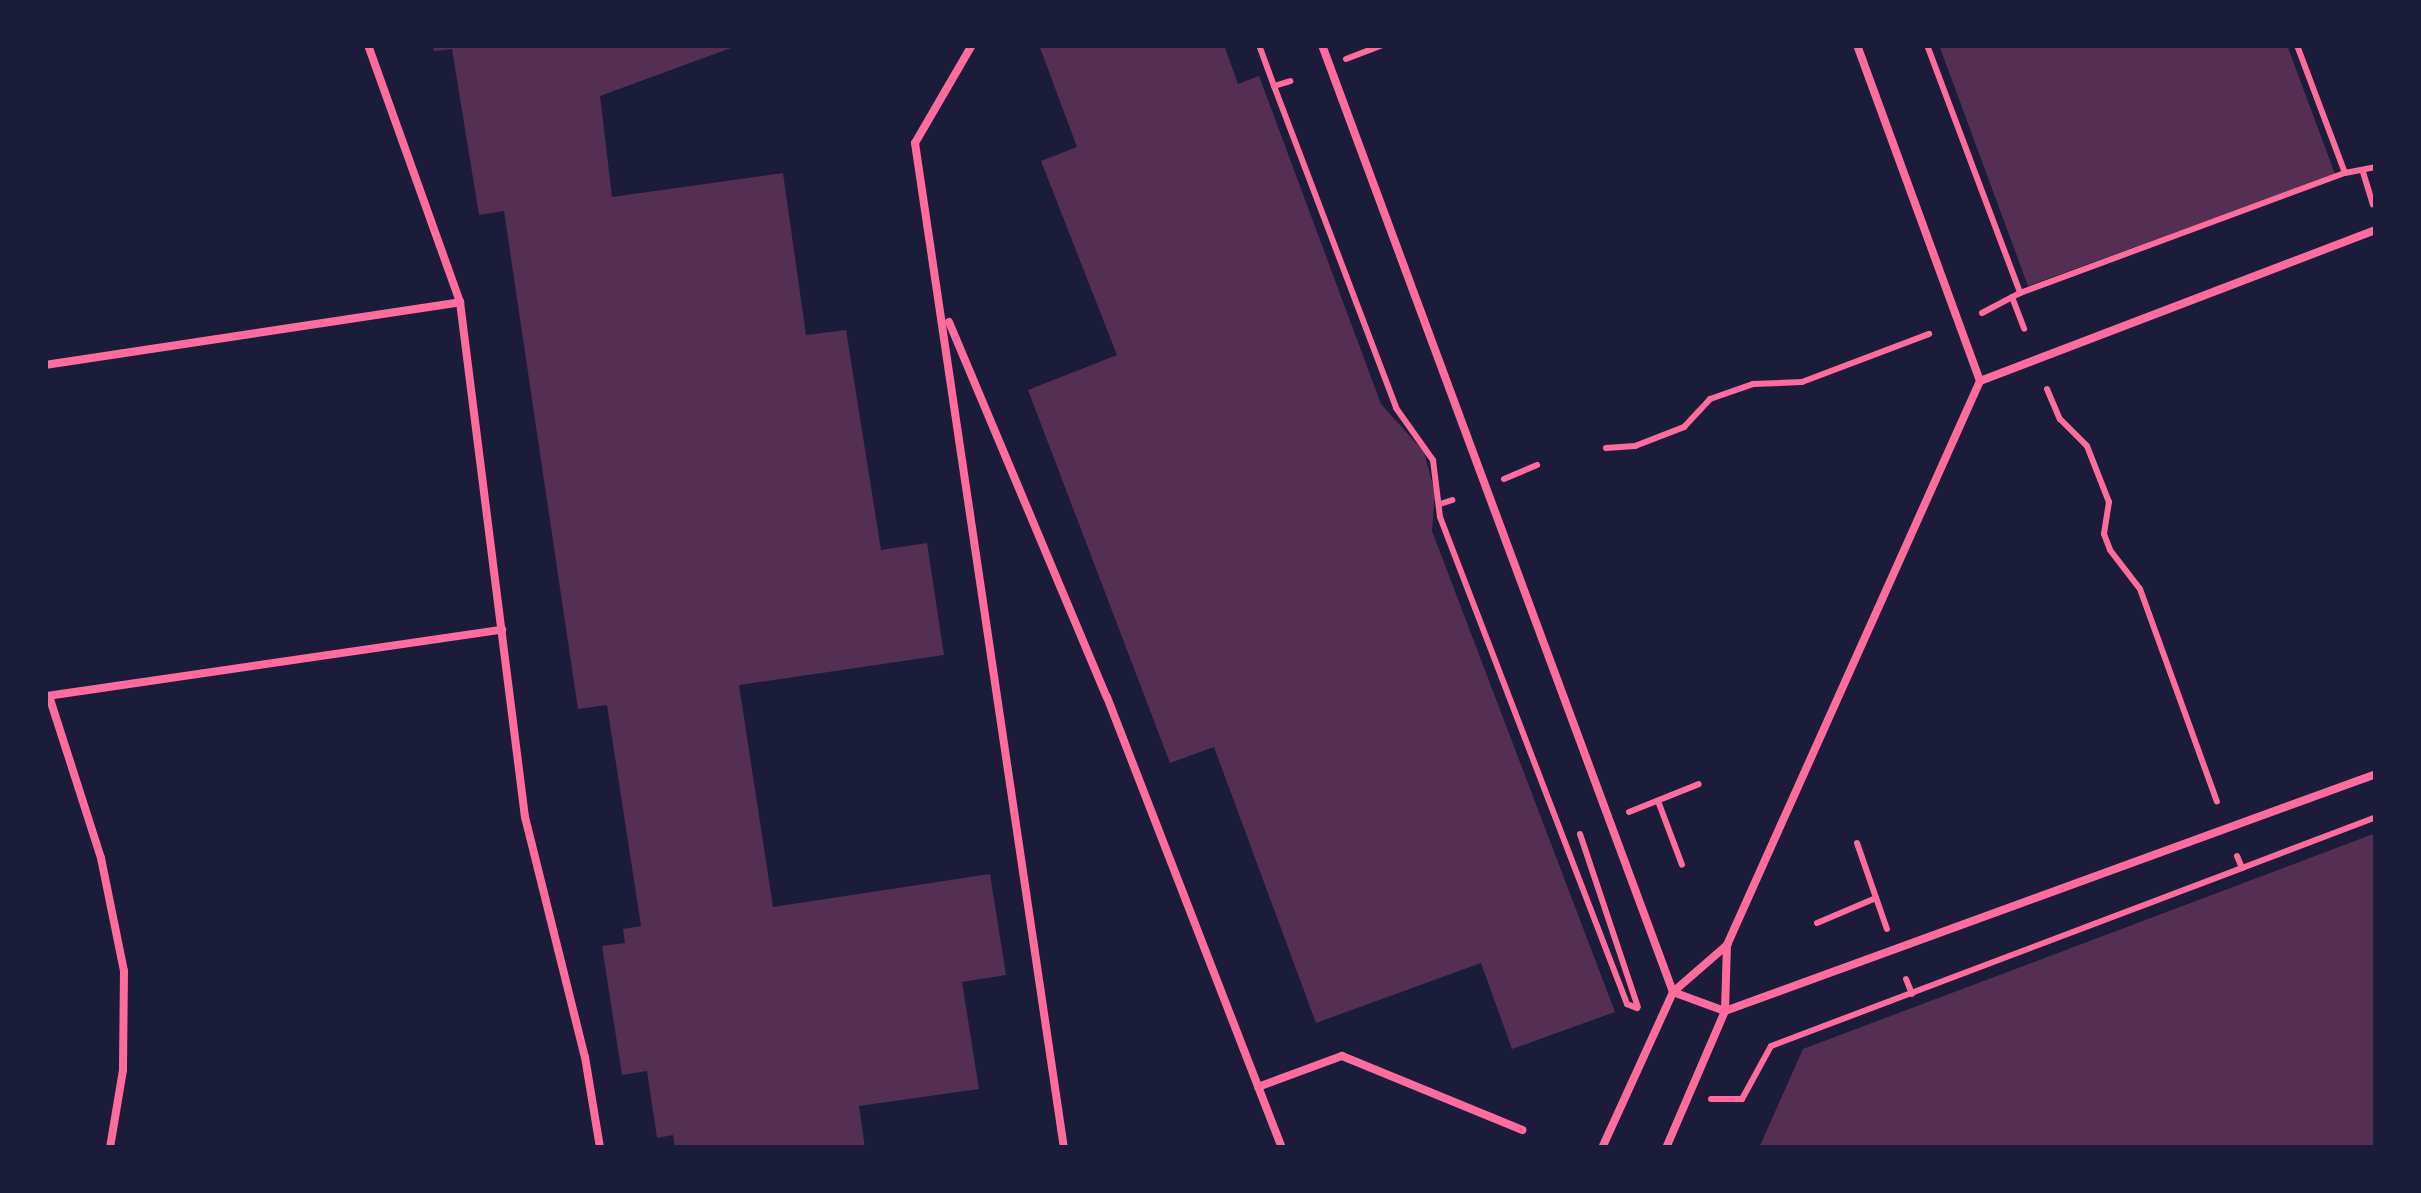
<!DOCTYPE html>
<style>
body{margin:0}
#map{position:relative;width:2421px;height:1193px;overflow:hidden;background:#1b1b3a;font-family:Ubuntu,sans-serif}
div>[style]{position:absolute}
.building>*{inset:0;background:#542f53}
.path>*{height:6px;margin:-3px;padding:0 3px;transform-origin:3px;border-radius:3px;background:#ff6b9d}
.service>*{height:8px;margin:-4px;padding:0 4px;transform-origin:4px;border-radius:4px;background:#ff6b9d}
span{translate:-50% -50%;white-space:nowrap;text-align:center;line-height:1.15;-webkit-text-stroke:8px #1b1b3a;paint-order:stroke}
.frame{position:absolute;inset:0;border:48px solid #1b1b3a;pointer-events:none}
</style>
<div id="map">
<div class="building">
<div style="clip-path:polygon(432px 45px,739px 45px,600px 96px,612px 197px,783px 173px,806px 335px,846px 330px,881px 550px,927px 543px,944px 655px,739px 685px,773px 907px,990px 874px,1006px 975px,962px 982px,979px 1089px,859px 1106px,865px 1148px,675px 1148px,673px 1135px,657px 1138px,647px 1071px,622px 1075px,602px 946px,625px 943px,623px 929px,641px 926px,607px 705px,578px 709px,504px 211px,479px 215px,452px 49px,434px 51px)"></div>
<div style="clip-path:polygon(1039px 45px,1224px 45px,1238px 84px,1259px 76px,1381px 404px,1424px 452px,1435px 493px,1432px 531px,1615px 1012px,1512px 1049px,1481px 963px,1316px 1023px,1214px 747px,1170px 763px,1028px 390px,1117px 355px,1041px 161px,1077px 147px)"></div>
<div style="clip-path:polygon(1939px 45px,2287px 45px,2335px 174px,2028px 286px)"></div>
<div style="clip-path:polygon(2376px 833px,2376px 1148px,1759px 1148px,1803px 1049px)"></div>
</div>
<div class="path">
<div style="left:1259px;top:45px;width:44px;rotate:69.9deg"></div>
<div style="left:1274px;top:86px;width:17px;rotate:-17deg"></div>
<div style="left:1927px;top:45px;width:265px;rotate:69.4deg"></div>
<div style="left:2020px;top:293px;width:9px;rotate:153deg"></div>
<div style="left:1346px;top:59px;width:40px;rotate:-21deg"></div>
<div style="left:1274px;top:86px;width:344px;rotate:69.2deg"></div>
<div style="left:1396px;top:408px;width:64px;rotate:54.6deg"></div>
<div style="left:1433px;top:460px;width:57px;rotate:83deg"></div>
<div style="left:1440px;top:517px;width:522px;rotate:68.99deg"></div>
<div style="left:1627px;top:1004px;width:11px;rotate:22deg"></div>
<div style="left:2363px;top:172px;width:34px;rotate:73deg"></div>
<div style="left:2345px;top:173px;width:32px;rotate:-11deg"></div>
<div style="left:2020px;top:293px;width:346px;rotate:-20.3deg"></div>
<div style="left:2345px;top:173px;width:137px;rotate:-110.6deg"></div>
<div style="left:1982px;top:313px;width:34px;rotate:-28deg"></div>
<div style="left:2012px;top:297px;width:34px;rotate:69deg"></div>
<div style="left:2047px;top:389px;width:33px;rotate:67deg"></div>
<div style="left:2060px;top:419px;width:38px;rotate:45deg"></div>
<div style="left:2087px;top:446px;width:60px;rotate:68.6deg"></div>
<div style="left:2109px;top:502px;width:32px;rotate:99deg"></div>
<div style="left:2104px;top:534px;width:17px;rotate:69deg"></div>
<div style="left:2110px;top:550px;width:49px;rotate:52.4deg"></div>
<div style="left:2140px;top:589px;width:226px;rotate:70.1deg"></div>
<div style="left:1606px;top:448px;width:29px;rotate:-4deg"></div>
<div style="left:1635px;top:446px;width:53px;rotate:-21.2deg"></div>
<div style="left:1684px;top:427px;width:38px;rotate:-47deg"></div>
<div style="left:1710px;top:399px;width:46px;rotate:-19.2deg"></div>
<div style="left:1753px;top:384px;width:49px;rotate:-2.3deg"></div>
<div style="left:1802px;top:382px;width:136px;rotate:-20.7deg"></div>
<div style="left:1504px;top:479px;width:36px;rotate:-23deg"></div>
<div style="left:1440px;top:504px;width:13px;rotate:-18deg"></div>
<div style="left:1658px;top:801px;width:68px;rotate:69.4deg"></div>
<div style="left:1629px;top:812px;width:75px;rotate:-21.8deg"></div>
<div style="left:1580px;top:834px;width:182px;rotate:71.5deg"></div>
<div style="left:1857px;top:843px;width:91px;rotate:70.8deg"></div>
<div style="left:2237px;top:856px;width:13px;rotate:67deg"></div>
<div style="left:2242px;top:868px;width:143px;rotate:-20.8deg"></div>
<div style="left:1817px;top:923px;width:64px;rotate:-23deg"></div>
<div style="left:1906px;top:979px;width:16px;rotate:68deg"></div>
<div style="left:1711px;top:1099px;width:31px"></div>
<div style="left:1742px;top:1099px;width:60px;rotate:-61.3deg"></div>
<div style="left:1771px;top:1046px;width:504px;rotate:-20.7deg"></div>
</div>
<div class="service">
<div style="left:368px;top:45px;width:273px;rotate:70.3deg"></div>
<div style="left:460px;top:302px;width:519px;rotate:82.81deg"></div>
<div style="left:525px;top:817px;width:247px;rotate:76deg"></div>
<div style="left:585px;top:1057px;width:92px;rotate:80.6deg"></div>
<div style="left:972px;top:45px;width:113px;rotate:120.2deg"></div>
<div style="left:915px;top:143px;width:1016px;rotate:81.57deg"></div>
<div style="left:1322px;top:45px;width:1010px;rotate:69.66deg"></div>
<div style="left:1673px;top:992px;width:55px;rotate:20.1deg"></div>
<div style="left:1725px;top:1011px;width:693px;rotate:-20deg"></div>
<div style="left:949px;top:322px;width:407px;rotate:67.2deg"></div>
<div style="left:1107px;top:697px;width:484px;rotate:68.8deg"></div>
<div style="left:45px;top:365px;width:420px;rotate:-8.6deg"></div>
<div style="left:1980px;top:381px;width:424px;rotate:-20.9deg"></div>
<div style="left:47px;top:696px;width:460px;rotate:-8.3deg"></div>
<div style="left:49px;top:696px;width:170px;rotate:72.2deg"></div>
<div style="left:101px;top:858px;width:115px;rotate:78.5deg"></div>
<div style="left:124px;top:971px;width:99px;rotate:90.6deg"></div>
<div style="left:123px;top:1070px;width:79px;rotate:99.5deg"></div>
<div style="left:1258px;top:1087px;width:90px;rotate:-20.3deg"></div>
<div style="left:1342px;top:1056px;width:195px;rotate:22.3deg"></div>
<div style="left:1602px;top:1148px;width:171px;rotate:-65.5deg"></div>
<div style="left:1673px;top:992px;width:72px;rotate:-41deg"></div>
<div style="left:1666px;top:1148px;width:149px;rotate:-66.7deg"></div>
<div style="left:1725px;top:1011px;width:66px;rotate:-88.3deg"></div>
<div style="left:1727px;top:945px;width:618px;rotate:-65.84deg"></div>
<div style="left:1980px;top:381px;width:358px;rotate:-110.1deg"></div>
</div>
<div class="frame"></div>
</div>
